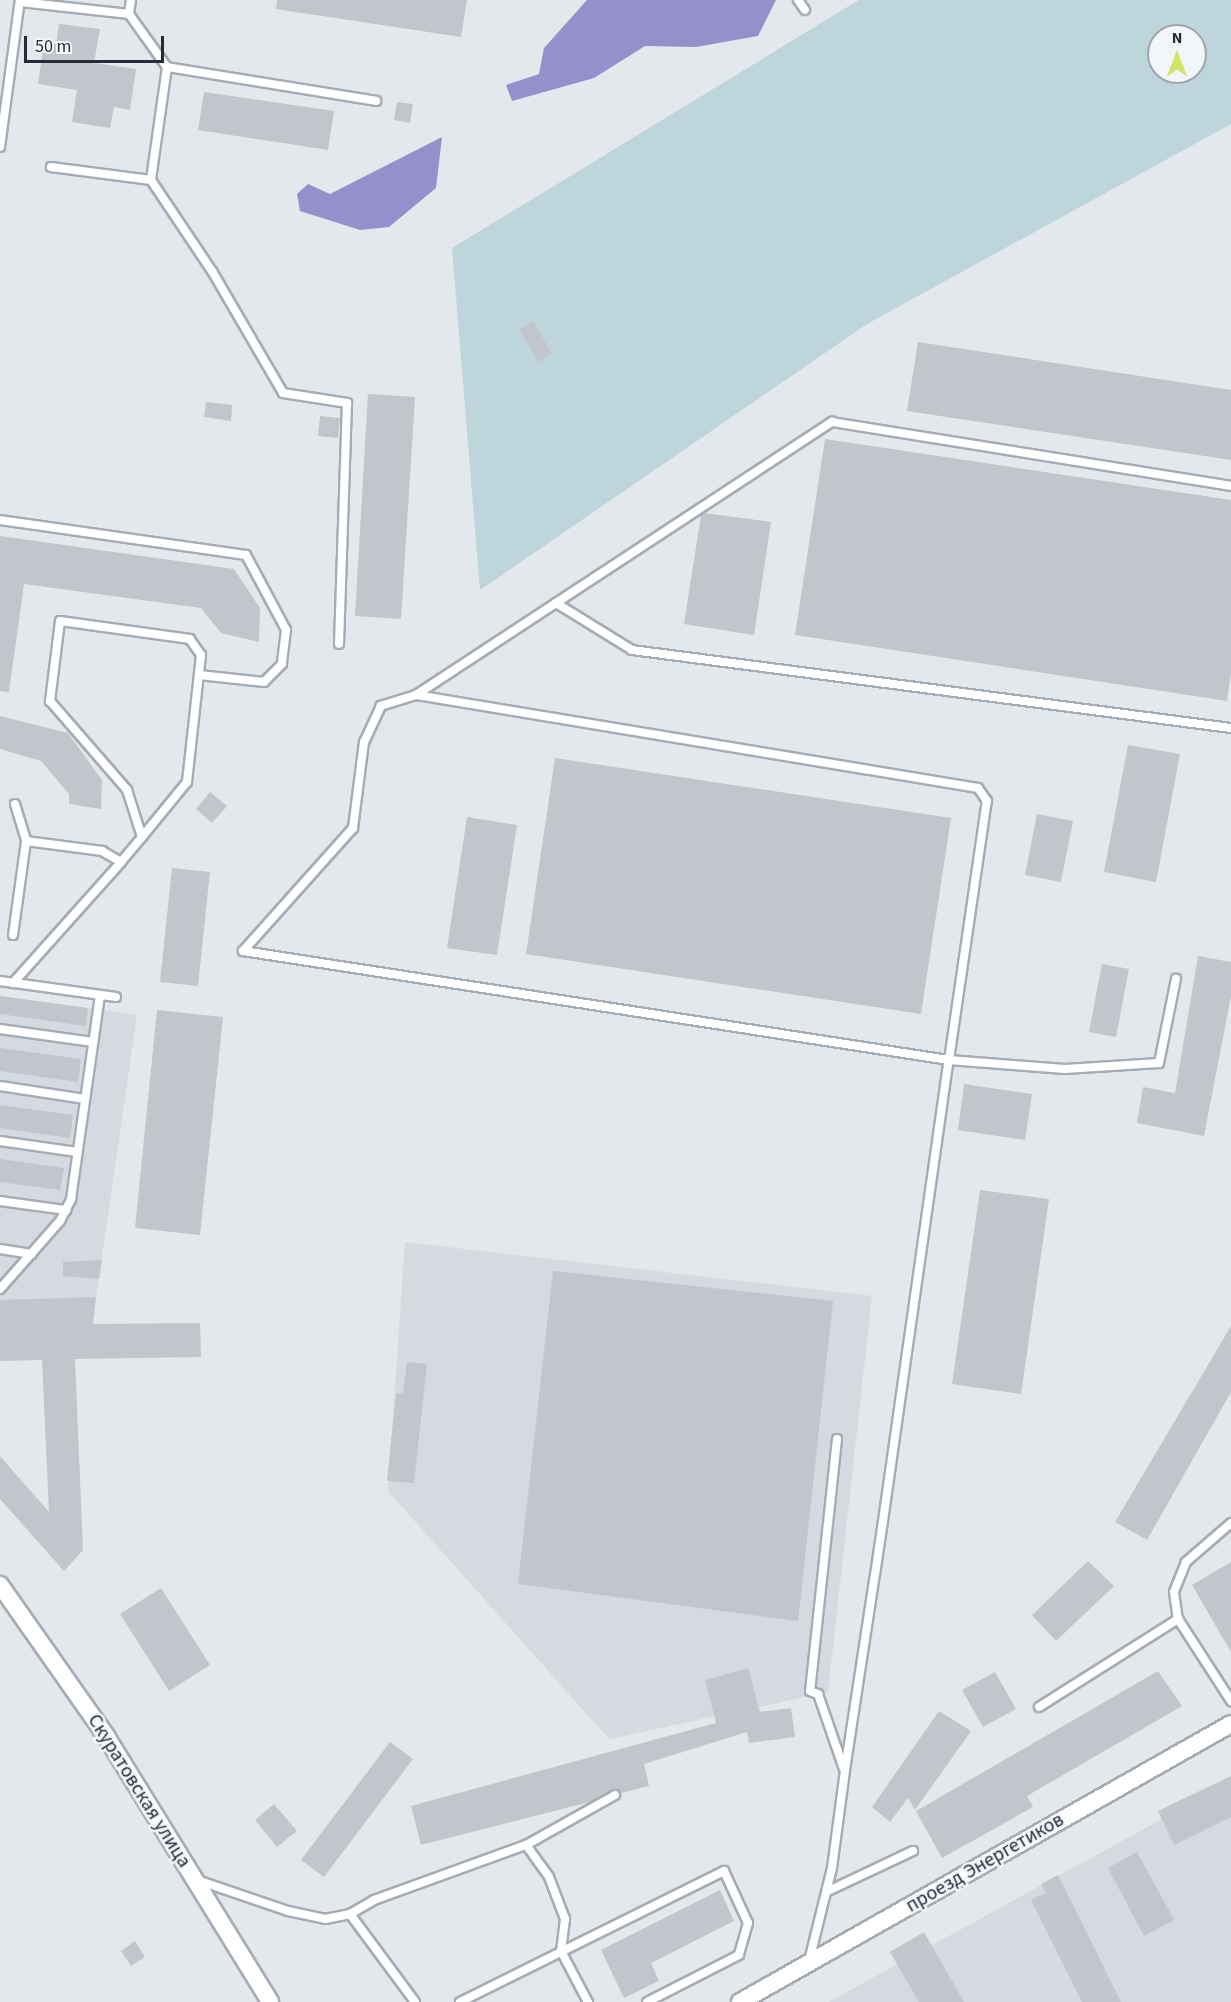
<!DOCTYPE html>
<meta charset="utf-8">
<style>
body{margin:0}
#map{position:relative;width:1231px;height:2002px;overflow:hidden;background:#e3e8ec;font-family:"Source Sans 3",sans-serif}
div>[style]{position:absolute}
.built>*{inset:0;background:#d4dadf}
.green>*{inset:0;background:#bed5db}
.water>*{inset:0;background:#9590cb}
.building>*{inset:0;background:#c0c6cc}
.roads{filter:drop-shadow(2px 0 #a6acb3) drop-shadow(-2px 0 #a6acb3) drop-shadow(0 2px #a6acb3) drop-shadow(0 -2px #a6acb3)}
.service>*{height:8px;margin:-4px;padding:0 4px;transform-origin:4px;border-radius:4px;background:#fff}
.tertiary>*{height:16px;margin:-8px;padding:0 8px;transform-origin:8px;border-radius:8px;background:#fff}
span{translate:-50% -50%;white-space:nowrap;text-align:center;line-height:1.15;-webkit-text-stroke:5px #f3f6f8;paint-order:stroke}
.street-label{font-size:20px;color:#242c3b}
.north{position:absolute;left:1147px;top:24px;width:60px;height:60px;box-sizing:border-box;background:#f3f6f8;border:2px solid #a0a5ac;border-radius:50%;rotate:0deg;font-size:16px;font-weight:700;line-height:24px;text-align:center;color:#242c3b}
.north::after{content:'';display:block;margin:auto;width:21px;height:27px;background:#d0e568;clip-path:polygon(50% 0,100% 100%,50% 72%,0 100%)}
.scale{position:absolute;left:24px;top:36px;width:140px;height:27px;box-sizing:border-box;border:3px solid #242c3b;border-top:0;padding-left:8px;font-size:18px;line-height:21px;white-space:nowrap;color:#242c3b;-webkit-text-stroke:4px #f3f6f8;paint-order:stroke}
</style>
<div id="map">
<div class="built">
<div style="clip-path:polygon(0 996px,137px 1015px,93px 1319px,0 1322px)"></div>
<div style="clip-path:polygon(405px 1242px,872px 1296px,828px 1692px,609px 1739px,388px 1491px)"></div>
<div style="clip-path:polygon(1231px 1781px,1231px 2002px,829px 2002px)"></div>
</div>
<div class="green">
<div style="clip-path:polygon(evenodd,859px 0,1231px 0,1231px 124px,867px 324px,480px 590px,452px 248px,859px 0,1159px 36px,1195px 36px,1195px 72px,1159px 72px,1159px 36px)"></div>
</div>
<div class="water">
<div style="clip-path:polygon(587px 0,776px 0,758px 36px,696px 47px,645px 46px,594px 78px,512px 101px,506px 85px,539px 74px,544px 48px)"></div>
<div style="clip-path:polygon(442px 137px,436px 188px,389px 227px,360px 230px,300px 211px,297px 194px,308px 184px,330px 194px)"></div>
</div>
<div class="building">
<div style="clip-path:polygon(277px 0,467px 0,461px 37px,276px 9px)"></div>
<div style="clip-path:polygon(59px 24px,100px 29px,94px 63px,136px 69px,130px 110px,114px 107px,110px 128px,72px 122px,77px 90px,38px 84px,44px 43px,56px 44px)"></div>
<div style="clip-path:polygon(204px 92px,334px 111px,328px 150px,198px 130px)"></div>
<div style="clip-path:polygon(397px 102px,413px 104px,410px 123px,394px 120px)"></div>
<div style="clip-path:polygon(533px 321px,552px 354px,538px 362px,519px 329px)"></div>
<div style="clip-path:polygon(918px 342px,1231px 390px,1231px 460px,907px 411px)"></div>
<div style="clip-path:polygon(368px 394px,415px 397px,401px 619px,355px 616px)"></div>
<div style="clip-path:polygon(206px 402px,232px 405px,231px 421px,204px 417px)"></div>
<div style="clip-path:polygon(320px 416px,340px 418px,338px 438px,318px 436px)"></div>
<div style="clip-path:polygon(825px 439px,1231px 500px,1231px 673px,1227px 701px,795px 635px)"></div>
<div style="clip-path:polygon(705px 513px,771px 522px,754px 635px,684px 624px,701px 515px)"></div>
<div style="clip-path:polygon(0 536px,234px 569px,260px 608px,259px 642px,221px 633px,201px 608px,24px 584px,9px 692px,0 691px)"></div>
<div style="clip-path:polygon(0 716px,68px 733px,102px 780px,101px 809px,69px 804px,69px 794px,41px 761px,0 749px)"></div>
<div style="clip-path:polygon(1128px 745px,1180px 754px,1156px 882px,1104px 872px)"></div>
<div style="clip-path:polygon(555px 758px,951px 818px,921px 1014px,526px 954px)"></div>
<div style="clip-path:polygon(210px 792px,227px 806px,212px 823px,196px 809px)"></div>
<div style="clip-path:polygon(1037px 814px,1073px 821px,1061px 882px,1025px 875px)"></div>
<div style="clip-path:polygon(467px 817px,517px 825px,497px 955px,447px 948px)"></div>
<div style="clip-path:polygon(172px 868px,210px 872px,198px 986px,160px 982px)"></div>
<div style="clip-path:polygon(1198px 956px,1231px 962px,1231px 996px,1204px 1136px,1137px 1123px,1143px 1087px,1175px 1093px)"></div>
<div style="clip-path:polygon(1102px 964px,1129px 969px,1116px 1037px,1089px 1032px)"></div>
<div style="clip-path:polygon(0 996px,88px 1008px,86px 1026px,0 1014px)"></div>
<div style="clip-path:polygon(157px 1010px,223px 1017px,200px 1235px,135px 1228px)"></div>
<div style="clip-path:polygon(0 1048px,81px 1059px,78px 1082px,0 1071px)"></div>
<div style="clip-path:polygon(964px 1084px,1032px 1094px,1025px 1140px,958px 1130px)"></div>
<div style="clip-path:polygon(0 1105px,73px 1115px,70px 1138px,0 1128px)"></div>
<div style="clip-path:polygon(0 1159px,64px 1168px,60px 1190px,0 1182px)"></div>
<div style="clip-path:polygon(980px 1190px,1049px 1199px,1021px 1394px,952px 1384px)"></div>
<div style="clip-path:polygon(102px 1260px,99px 1279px,63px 1276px,63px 1262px)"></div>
<div style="clip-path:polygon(553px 1271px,833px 1301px,798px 1621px,518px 1584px)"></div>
<div style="clip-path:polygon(96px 1297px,93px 1324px,200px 1323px,201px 1357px,75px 1359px,83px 1550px,64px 1571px,0 1499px,0 1456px,49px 1512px,42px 1360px,0 1361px,0 1300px)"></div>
<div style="clip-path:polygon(1231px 1326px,1231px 1392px,1147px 1540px,1115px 1522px)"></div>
<div style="clip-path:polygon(407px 1362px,427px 1364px,414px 1483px,387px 1481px,396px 1393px,403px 1394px)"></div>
<div style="clip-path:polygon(1088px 1561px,1114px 1586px,1056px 1641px,1032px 1615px)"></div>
<div style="clip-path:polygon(1231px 1562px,1231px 1652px,1192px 1585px)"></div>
<div style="clip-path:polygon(161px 1588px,210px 1665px,169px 1691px,120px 1614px)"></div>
<div style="clip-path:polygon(748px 1668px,760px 1712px,791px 1708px,795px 1737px,749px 1743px,747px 1732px,644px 1764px,649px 1786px,621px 1793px,613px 1790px,593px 1801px,421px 1845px,411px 1806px,716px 1723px,705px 1680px)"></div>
<div style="clip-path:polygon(1158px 1671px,1182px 1706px,1027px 1796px,1033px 1807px,942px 1858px,916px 1811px)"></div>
<div style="clip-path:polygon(995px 1672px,1016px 1709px,983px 1727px,962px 1690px)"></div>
<div style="clip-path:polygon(939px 1711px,971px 1731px,915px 1810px,908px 1798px,890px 1822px,872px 1807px)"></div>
<div style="clip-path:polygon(390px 1742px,413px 1759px,324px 1877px,301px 1860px)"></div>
<div style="clip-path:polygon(1231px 1776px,1231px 1817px,1174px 1845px,1158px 1811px)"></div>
<div style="clip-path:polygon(274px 1804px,297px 1831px,277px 1847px,255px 1820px)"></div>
<div style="clip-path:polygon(1137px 1852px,1174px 1920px,1144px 1936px,1108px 1868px)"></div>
<div style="clip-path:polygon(1058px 1875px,1121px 2002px,1082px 2002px,1031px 1900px,1046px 1893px,1041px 1884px)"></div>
<div style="clip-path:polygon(720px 1890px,734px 1921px,651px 1963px,659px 1981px,624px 1998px,601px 1950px)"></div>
<div style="clip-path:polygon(924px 1932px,964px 2002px,919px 2002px,890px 1952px)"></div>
<div style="clip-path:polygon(135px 1941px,145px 1957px,131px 1966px,121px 1951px)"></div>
</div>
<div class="roads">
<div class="service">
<div style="left:798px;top:0;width:12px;rotate:55deg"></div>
<div style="left:20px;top:2px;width:110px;rotate:6.3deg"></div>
<div style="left:129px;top:14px;width:65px;rotate:54.4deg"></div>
<div style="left:167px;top:67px;width:114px;rotate:98.1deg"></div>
<div style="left:151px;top:180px;width:101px;rotate:-172.6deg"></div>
<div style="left:129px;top:14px;width:14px;rotate:-82deg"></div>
<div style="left:167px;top:67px;width:212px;rotate:9.2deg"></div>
<div style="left:0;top:147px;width:148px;rotate:-82.3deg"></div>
<div style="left:151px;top:180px;width:110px;rotate:56.2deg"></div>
<div style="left:212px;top:271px;width:141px;rotate:59.8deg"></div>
<div style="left:283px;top:393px;width:65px;rotate:8.9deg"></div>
<div style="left:347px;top:403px;width:241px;rotate:91.9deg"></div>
<div style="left:0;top:520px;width:248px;rotate:8.1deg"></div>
<div style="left:246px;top:555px;width:85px;rotate:61.9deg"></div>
<div style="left:286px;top:630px;width:34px;rotate:97deg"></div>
<div style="left:282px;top:664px;width:25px;rotate:135deg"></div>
<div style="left:264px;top:682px;width:65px;rotate:-173.9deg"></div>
<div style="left:556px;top:603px;width:89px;rotate:31.7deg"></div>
<div style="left:632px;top:650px;width:604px;rotate:7.42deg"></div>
<div style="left:416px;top:695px;width:498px;rotate:-33.3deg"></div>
<div style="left:832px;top:422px;width:404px;rotate:9.1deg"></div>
<div style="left:15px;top:804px;width:39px;rotate:73deg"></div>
<div style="left:13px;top:935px;width:95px;rotate:-82.1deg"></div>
<div style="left:26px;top:841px;width:77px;rotate:7.5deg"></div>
<div style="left:102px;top:851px;width:22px;rotate:30deg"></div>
<div style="left:0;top:981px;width:117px;rotate:7.9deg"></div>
<div style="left:13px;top:983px;width:162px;rotate:-48.2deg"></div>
<div style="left:121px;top:862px;width:33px;rotate:-50deg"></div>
<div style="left:142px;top:837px;width:71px;rotate:-50.7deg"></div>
<div style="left:187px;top:782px;width:128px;rotate:-83.7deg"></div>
<div style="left:201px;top:655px;width:19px;rotate:-125deg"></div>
<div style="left:190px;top:639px;width:131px;rotate:-172.1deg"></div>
<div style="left:60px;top:621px;width:81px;rotate:97.1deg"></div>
<div style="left:50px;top:701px;width:118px;rotate:49.1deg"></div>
<div style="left:127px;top:790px;width:49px;rotate:72.3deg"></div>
<div style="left:0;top:1029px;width:94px;rotate:8deg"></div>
<div style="left:0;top:1086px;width:86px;rotate:8.7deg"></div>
<div style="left:0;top:1141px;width:78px;rotate:8.1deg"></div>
<div style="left:0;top:1201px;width:67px;rotate:7.8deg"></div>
<div style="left:0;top:1249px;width:32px;rotate:9deg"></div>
<div style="left:0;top:1289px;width:91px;rotate:-48.6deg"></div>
<div style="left:60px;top:1221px;width:25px;rotate:-63deg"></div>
<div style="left:71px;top:1199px;width:206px;rotate:-81.9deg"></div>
<div style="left:837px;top:1439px;width:253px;rotate:96.1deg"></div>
<div style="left:810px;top:1691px;width:9px;rotate:21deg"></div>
<div style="left:818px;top:1694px;width:79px;rotate:70.9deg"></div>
<div style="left:1231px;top:1523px;width:60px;rotate:139.1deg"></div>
<div style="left:1186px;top:1562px;width:32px;rotate:112deg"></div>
<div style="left:1174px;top:1592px;width:27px;rotate:82deg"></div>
<div style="left:1178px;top:1619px;width:98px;rotate:57.1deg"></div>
<div style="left:1039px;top:1707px;width:165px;rotate:-32.3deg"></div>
<div style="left:526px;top:1845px;width:102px;rotate:-29.3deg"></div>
<div style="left:200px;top:1881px;width:93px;rotate:18.8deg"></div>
<div style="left:288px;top:1911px;width:38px;rotate:12deg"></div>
<div style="left:325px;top:1919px;width:25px;rotate:-11deg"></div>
<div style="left:350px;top:1914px;width:109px;rotate:53.5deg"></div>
<div style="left:828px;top:1891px;width:94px;rotate:-25.2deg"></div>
<div style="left:350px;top:1914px;width:28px;rotate:-30deg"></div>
<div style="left:374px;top:1900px;width:162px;rotate:-19.9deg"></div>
<div style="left:526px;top:1845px;width:39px;rotate:54deg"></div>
<div style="left:549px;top:1877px;width:45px;rotate:69.1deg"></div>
<div style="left:565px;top:1919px;width:32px;rotate:97deg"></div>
<div style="left:561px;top:1951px;width:58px;rotate:62.1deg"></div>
<div style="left:809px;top:1961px;width:96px;rotate:-76.1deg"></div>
<div style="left:832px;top:1868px;width:99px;rotate:-82.4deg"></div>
<div style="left:845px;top:1770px;width:197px;rotate:-81.3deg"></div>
<div style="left:875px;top:1575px;width:69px;rotate:-81.6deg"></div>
<div style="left:885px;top:1507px;width:452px;rotate:-81.9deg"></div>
<div style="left:949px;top:1060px;width:262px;rotate:-81.7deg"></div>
<div style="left:987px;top:801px;width:16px;rotate:-125deg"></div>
<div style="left:978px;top:788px;width:570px;rotate:-170.6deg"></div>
<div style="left:416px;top:695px;width:37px;rotate:163deg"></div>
<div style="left:381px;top:706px;width:40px;rotate:115deg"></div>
<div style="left:364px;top:742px;width:87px;rotate:97.3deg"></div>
<div style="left:353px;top:828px;width:165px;rotate:131.8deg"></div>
<div style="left:243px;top:951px;width:714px;rotate:8.78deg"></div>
<div style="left:949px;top:1060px;width:116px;rotate:4.4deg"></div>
<div style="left:1065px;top:1069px;width:94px;rotate:-3.7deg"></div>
<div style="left:1159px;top:1063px;width:86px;rotate:-78.6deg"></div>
<div style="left:460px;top:2002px;width:295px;rotate:-26.4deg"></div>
<div style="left:724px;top:1871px;width:57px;rotate:65.2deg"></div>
<div style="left:748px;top:1923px;width:33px;rotate:106deg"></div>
<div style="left:739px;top:1955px;width:103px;rotate:152.9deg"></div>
</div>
<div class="tertiary">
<div style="left:0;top:1585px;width:184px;rotate:54.9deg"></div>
<div style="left:106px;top:1736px;width:312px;rotate:58.3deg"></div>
<div style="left:740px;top:2002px;width:564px;rotate:-29.52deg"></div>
</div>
</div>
<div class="street-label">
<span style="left:139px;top:1791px;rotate:58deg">Скуратовская улица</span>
<span style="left:985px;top:1863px;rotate:-30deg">проезд Энергетиков</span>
</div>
<div class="north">N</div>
<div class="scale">50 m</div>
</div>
